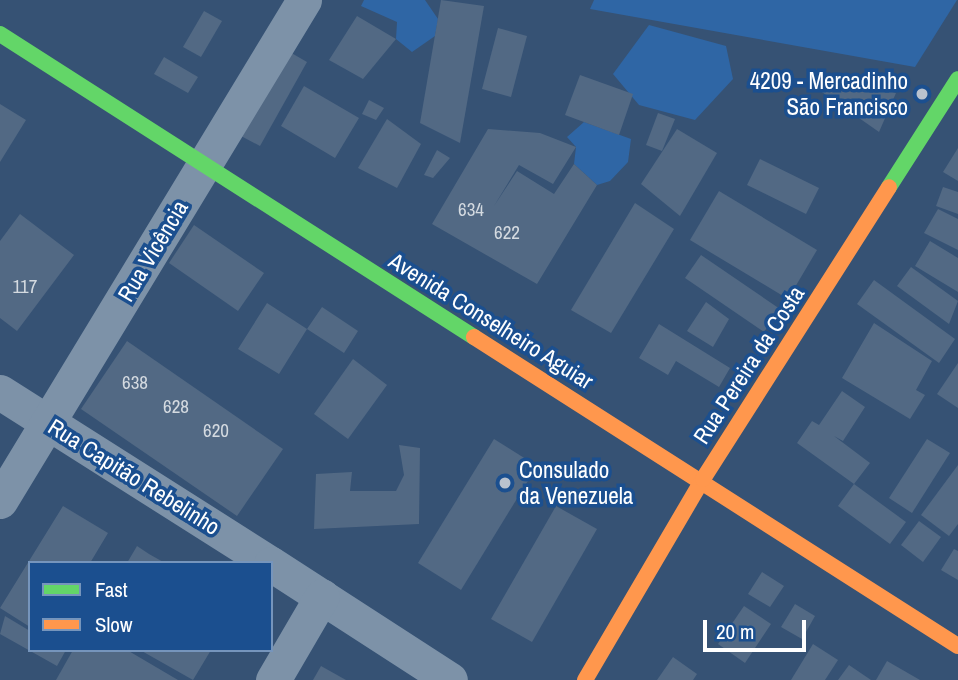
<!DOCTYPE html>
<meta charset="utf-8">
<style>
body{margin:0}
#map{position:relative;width:958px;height:680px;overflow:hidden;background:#365274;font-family:"Archivo Narrow",sans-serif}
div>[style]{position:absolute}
.green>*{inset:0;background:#2f66a5}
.building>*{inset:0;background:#526984}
.street>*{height:35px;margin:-17.5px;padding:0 17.5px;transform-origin:17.5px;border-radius:17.5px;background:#7d92a8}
.fast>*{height:16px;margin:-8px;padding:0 8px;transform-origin:8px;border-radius:8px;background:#63d668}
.slow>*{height:16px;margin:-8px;padding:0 8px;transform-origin:8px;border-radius:8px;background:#ff974d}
.dots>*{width:19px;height:19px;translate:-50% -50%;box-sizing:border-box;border:4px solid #1b4f8f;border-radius:50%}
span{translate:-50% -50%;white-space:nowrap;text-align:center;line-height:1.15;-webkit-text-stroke:7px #1b4f8f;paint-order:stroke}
.number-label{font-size:19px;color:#d4dae0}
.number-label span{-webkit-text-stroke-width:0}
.poi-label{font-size:23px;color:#fff}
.right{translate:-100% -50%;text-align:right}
.left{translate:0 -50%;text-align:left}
.street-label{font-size:23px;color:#fff}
.legend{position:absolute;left:28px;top:561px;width:245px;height:91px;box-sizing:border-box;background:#1b4f8f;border:2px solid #7695bc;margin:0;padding:9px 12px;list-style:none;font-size:21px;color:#fff}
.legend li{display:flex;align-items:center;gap:14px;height:35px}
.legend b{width:35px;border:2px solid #7695bc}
.scale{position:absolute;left:703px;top:620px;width:103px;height:32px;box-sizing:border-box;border:4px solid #fff;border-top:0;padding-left:9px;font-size:21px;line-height:24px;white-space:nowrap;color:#fff;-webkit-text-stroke:5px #1b4f8f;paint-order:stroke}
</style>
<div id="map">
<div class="green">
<div style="clip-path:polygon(364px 0,425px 0,438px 19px,435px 36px,412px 52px,396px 39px,397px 22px,361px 6px)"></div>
<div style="clip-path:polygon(594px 0,957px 0,915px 67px,590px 9px)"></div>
<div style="clip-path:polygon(649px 25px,726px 46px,733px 79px,695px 120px,639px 105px,613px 74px)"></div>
<div style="clip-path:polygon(584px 122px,631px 139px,628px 162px,610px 181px,597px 185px,574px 164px,576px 147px,567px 137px)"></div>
</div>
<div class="building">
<div style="clip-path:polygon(441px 0,484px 6px,460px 143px,420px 123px)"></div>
<div style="clip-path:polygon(204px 11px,222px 21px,201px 57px,183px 47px)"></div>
<div style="clip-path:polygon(357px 16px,396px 39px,363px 79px,329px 60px)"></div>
<div style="clip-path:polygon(498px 28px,527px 36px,511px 97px,482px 89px)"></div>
<div style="clip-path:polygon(288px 51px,307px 62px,260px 146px,241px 136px)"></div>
<div style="clip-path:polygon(164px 57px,198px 77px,188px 93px,154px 74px)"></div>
<div style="clip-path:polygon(580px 75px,633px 94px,619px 135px,565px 115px)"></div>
<div style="clip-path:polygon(825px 75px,896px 93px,879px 132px,819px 90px)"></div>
<div style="clip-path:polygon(304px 86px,359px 118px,335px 158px,281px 126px)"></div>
<div style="clip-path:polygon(369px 100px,384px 108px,376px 120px,362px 114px)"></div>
<div style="clip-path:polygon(0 104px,26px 120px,0 162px)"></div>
<div style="clip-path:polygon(658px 113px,675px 119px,662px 151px,646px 145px)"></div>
<div style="clip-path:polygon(387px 119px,421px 144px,397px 188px,358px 168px)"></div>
<div style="clip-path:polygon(488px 129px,540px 133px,576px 147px,553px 184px,519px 165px,494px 206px,517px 171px,554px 194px,574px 164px,597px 185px,537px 284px,432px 224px)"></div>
<div style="clip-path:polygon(677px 129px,717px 153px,680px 216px,641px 184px)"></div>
<div style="clip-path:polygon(958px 148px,958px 181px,943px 172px)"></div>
<div style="clip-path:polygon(437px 150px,450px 158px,433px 178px,424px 175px)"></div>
<div style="clip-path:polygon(760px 159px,819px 188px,806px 214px,747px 185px)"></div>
<div style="clip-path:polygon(943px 187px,958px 192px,958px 214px,936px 206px)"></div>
<div style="clip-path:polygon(719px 191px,817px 250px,788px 299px,690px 240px)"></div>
<div style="clip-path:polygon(635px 203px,674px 229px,611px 333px,571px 310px)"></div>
<div style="clip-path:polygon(938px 209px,958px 219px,958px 250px,924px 233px)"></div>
<div style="clip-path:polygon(20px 214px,74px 255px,17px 331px,0 318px,0 241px)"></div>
<div style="clip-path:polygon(194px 225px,264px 273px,238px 311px,169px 263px)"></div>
<div style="clip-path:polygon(930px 241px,958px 258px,958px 292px,915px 266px)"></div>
<div style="clip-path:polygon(701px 255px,780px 309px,764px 332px,685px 278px)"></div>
<div style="clip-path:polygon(911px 267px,958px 301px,949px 324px,897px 286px)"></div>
<div style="clip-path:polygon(874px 280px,955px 339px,939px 363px,857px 304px)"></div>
<div style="clip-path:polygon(706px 302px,729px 319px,713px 347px,687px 331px)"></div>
<div style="clip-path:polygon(267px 303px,307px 329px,322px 307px,358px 331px,344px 353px,307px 329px,279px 374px,238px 349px)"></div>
<div style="clip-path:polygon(874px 323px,932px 361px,916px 390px,925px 395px,910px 419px,842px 378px)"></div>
<div style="clip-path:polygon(659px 324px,730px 368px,719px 387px,676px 361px,668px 375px,639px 358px)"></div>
<div style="clip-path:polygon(127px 341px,283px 449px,237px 516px,81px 409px)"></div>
<div style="clip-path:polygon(353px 359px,387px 385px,348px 439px,314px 414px)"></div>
<div style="clip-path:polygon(958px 363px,958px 408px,937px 394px)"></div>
<div style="clip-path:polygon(842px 391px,865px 407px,843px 441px,834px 436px,870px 463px,854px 484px,797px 443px,812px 421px,819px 425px)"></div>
<div style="clip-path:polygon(494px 439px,537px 466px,461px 590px,418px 563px)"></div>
<div style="clip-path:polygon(927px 439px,950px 453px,912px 513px,889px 498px)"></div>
<div style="clip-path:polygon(399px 445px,420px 448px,419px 524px,314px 529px,316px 474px,352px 472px,350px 491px,396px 491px,404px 475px)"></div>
<div style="clip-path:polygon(958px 465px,958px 524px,949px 536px,921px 515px)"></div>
<div style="clip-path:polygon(854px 484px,906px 522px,890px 544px,838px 506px)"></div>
<div style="clip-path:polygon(63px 506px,108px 533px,90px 563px,30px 563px,30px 627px,0 608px)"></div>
<div style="clip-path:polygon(556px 506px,597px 529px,532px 642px,491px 619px)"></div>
<div style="clip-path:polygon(919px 521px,941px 537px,923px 562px,901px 545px)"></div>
<div style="clip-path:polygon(137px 546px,149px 554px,165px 563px,127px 563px)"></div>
<div style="clip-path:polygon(954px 549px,958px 551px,958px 580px,941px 570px)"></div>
<div style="clip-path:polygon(762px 572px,784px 586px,770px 607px,748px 594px)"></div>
<div style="clip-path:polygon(795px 604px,815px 616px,802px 639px,781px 627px)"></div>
<div style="clip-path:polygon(744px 606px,771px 624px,745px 663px,718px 644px)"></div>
<div style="clip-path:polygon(5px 616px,30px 631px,30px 650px,66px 650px,57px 666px,0 634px)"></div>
<div style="clip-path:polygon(813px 644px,838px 660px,825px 680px,791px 680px)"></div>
<div style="clip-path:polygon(73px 650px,127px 650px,178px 680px,56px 680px)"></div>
<div style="clip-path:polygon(140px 650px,211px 650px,193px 680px)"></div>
<div style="clip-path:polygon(673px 657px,697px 674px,693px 680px,657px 680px)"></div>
<div style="clip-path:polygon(887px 661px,920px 680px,876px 680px)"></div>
<div style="clip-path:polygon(849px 665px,871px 680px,838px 680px)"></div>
<div style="clip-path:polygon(321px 666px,346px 680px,313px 680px)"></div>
</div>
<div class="street">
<div style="left:0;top:392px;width:319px;rotate:32.4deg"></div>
<div style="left:0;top:501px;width:586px;rotate:-58.75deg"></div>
<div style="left:271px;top:564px;width:213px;rotate:32.9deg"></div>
<div style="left:273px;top:680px;width:97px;rotate:-59.7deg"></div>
</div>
<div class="fast">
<div style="left:0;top:34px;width:563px;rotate:32.59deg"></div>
<div style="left:889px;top:187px;width:128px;rotate:-57.4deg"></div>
</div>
<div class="slow">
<div style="left:474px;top:337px;width:574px;rotate:32.56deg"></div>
<div style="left:585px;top:680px;width:233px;rotate:-59.6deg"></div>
<div style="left:703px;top:479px;width:346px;rotate:-57.5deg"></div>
</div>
<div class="dots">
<div style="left:922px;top:94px;background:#b9c2ce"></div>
<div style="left:505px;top:483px;background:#b9c2ce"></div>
</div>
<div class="number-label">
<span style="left:471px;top:210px">634</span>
<span style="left:507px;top:233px">622</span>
<span style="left:25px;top:287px">117</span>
<span style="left:135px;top:383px">638</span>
<span style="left:176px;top:407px">628</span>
<span style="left:216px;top:431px">620</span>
</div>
<div class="poi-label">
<span class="right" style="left:908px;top:94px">4209 - Mercadinho<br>São Francisco</span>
<span class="left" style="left:519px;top:483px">Consulado<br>da Venezuela</span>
</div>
<div class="street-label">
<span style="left:153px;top:251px;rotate:-59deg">Rua Vicência</span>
<span style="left:491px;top:321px;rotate:32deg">Avenida Conselheiro Aguiar</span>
<span style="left:749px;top:365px;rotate:-57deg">Rua Pereira da Costa</span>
<span style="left:134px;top:477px;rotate:32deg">Rua Capitão Rebelinho</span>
</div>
<ul class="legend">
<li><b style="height:9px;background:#63d668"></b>Fast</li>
<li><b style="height:9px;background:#ff974d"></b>Slow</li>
</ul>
<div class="scale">20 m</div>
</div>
